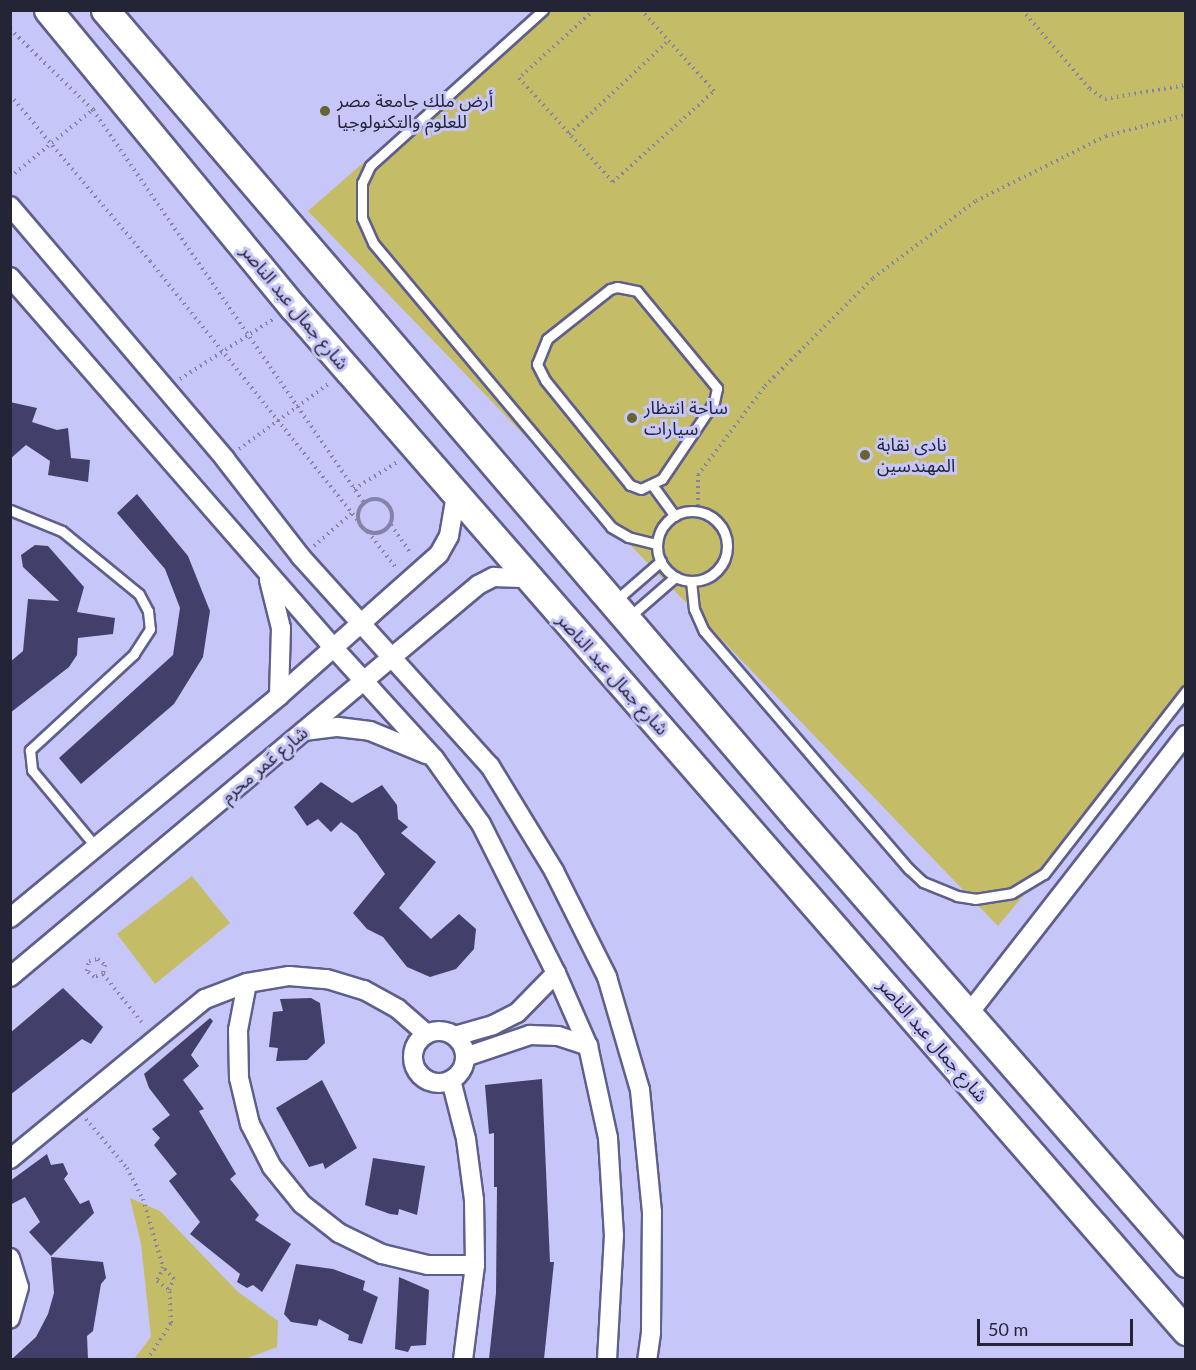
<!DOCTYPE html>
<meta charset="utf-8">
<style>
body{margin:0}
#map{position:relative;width:1196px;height:1370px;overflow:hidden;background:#c6c6f9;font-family:Lato,"Noto Sans Arabic",sans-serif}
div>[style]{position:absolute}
.green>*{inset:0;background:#c4bc67}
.building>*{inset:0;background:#42406a}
.path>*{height:4px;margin-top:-2px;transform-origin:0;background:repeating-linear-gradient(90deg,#8383a8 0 1.5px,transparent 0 6px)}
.path>.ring{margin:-2px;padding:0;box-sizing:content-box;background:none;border:4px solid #8383a8;border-radius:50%}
.roads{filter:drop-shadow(2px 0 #5f5f8b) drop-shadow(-2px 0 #5f5f8b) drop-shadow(0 2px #5f5f8b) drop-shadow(0 -2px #5f5f8b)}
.service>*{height:9px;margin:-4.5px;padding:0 4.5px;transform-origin:4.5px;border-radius:4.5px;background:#fff}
.service>.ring{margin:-4.5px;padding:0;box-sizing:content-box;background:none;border:9px solid #fff;border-radius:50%}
.minor>*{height:18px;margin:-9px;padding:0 9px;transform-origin:9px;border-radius:9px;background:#fff}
.minor>.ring{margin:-9px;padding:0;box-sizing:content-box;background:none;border:18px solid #fff;border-radius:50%}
.secondary>*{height:27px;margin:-13.5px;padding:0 13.5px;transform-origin:13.5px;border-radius:13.5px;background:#fff}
.dots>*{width:16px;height:16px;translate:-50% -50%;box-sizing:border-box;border:3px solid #c6c6f9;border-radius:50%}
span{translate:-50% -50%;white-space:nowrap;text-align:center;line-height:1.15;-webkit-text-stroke:6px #c6c6f9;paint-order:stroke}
.poi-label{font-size:18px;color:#242437}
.left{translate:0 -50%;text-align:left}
.street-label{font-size:18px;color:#242437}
.frame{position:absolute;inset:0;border:12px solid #242437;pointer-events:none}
.scale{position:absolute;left:977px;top:1319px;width:156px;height:27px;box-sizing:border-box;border:3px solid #242437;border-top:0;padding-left:8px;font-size:18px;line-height:21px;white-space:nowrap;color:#242437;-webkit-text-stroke:4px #c6c6f9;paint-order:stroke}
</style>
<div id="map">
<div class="green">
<div style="clip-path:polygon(537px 11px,1185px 11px,1185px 700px,998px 926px,308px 211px)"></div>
<div style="clip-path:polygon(192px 876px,230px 923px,155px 984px,117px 934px)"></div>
<div style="clip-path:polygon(130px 1198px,160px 1211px,238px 1292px,278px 1321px,277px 1347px,245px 1359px,134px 1359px,151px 1337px,141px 1244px)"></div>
</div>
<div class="building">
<div style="clip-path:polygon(10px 402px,37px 408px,32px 422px,57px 430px,68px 428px,71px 458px,90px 460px,88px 482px,48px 475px,50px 461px,26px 445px,10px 459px)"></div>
<div style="clip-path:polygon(137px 494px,188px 556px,210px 611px,203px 657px,174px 704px,81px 784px,59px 758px,173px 655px,180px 608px,165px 569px,117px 513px)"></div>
<div style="clip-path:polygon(35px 545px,48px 546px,84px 587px,77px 612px,115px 618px,113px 634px,78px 638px,77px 655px,69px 667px,10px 713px,10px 662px,23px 651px,28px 599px,59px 601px,23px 567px,21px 555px)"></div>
<div style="clip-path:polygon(321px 782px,352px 803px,382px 785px,397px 805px,398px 819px,408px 827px,401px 833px,436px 862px,399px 908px,431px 939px,459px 914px,476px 929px,474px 949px,456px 969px,430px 977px,407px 967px,383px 937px,367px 929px,353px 913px,385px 874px,357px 834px,341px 822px,331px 832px,318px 819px,307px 826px,294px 807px)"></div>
<div style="clip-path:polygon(63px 988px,103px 1027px,91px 1044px,82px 1039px,10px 1095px,10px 1033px)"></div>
<div style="clip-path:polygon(311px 998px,320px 1003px,325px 1043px,307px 1060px,276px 1061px,278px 1048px,269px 1047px,273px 1012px,283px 1011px,280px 999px)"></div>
<div style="clip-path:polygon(210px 1018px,213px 1021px,191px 1055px,199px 1066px,183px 1080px,204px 1109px,199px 1111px,236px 1174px,230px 1179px,259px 1215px,255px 1220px,291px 1244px,262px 1292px,253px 1285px,247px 1288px,237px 1282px,240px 1274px,190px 1234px,200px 1222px,169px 1181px,177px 1174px,154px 1145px,160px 1138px,152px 1129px,170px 1115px,149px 1088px,144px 1074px)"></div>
<div style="clip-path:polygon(542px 1079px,550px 1262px,554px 1262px,544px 1359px,489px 1359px,496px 1293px,497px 1187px,494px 1187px,494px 1133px,489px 1134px,485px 1085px)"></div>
<div style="clip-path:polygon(322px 1080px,357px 1148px,325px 1169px,323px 1163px,309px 1167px,276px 1108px)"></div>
<div style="clip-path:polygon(47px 1154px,51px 1165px,63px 1163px,68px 1174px,64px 1179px,80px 1204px,89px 1200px,94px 1213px,51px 1256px,29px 1232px,40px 1222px,25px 1197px,10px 1205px,10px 1181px)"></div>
<div style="clip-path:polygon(373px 1158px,425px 1166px,417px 1215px,399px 1209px,398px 1215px,390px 1214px,365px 1205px)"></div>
<div style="clip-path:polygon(51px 1257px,103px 1262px,106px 1278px,101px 1284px,93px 1331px,87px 1336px,88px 1359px,12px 1359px,36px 1337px,48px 1314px,54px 1293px)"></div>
<div style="clip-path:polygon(296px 1264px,333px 1269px,365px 1281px,363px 1290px,378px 1297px,362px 1344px,348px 1340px,349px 1335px,319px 1319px,317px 1326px,291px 1322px,284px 1314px)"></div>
<div style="clip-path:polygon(399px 1277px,429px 1290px,426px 1345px,411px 1346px,408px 1352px,395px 1349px)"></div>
</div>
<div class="path">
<div style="left:594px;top:10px;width:101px;rotate:137.8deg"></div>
<div style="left:519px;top:78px;width:140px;rotate:47.9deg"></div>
<div style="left:613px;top:182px;width:136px;rotate:-42deg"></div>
<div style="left:714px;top:91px;width:109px;rotate:-132deg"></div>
<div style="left:1022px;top:10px;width:104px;rotate:49.3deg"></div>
<div style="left:1090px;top:89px;width:18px;rotate:34deg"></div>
<div style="left:1105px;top:99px;width:82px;rotate:-9.8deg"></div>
<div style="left:10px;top:29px;width:116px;rotate:44.3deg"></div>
<div style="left:93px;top:110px;width:479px;rotate:55.4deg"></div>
<div style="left:10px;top:95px;width:217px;rotate:49.9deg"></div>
<div style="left:150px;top:261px;width:334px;rotate:51.3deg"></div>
<div style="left:569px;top:134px;width:136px;rotate:-43.2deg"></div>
<div style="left:10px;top:177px;width:109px;rotate:-39.1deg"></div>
<div style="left:180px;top:379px;width:113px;rotate:-32.7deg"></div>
<div style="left:239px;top:449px;width:112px;rotate:-36deg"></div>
<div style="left:354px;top:489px;width:53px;rotate:-31.9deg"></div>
<div class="ring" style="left:358px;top:499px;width:30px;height:30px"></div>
<div style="left:698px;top:512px;width:37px;rotate:-90deg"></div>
<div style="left:698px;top:475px;width:111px;rotate:-53deg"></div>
<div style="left:765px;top:386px;width:153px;rotate:-45deg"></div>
<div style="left:873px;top:278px;width:129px;rotate:-36.8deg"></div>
<div style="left:976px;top:201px;width:145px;rotate:-26.6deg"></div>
<div style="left:1106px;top:136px;width:83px;rotate:-14.7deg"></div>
<div style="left:391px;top:525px;width:35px;rotate:55deg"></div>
<div style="left:368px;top:532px;width:47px;rotate:51.9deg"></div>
<div style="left:314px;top:546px;width:50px;rotate:-41deg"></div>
<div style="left:98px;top:959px;width:9px;rotate:41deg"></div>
<div style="left:105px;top:965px;width:9px;rotate:103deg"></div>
<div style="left:103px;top:974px;width:9px;rotate:162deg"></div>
<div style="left:94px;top:977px;width:9px;rotate:-139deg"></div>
<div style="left:87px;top:971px;width:10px;rotate:-79deg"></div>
<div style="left:89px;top:961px;width:9px;rotate:-13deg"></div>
<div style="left:103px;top:974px;width:65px;rotate:51.2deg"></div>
<div style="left:86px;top:1119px;width:64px;rotate:50.1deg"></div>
<div style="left:127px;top:1168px;width:35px;rotate:63deg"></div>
<div style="left:143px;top:1199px;width:71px;rotate:73.6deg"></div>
<div style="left:147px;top:1360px;width:44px;rotate:-57deg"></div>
<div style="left:171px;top:1323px;width:33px;rotate:-93deg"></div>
<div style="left:169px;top:1290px;width:12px;rotate:-66deg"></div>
<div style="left:174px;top:1279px;width:16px;rotate:-133deg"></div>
<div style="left:163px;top:1267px;width:15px;rotate:113deg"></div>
<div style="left:157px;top:1281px;width:15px;rotate:37deg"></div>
</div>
<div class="roads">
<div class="service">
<div style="left:543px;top:10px;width:233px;rotate:138deg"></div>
<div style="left:370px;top:166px;width:19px;rotate:115deg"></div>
<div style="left:362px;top:183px;width:35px;rotate:90deg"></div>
<div style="left:362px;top:218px;width:27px;rotate:66deg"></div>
<div style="left:373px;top:243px;width:371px;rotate:50deg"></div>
<div style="left:611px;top:527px;width:20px;rotate:30deg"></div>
<div style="left:628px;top:537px;width:30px;rotate:14deg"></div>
<div style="left:617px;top:287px;width:20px;rotate:11deg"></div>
<div style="left:637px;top:291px;width:126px;rotate:50.5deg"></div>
<div style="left:717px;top:388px;width:14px;rotate:102deg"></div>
<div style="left:714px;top:402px;width:93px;rotate:124deg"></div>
<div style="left:662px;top:479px;width:23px;rotate:155deg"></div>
<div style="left:641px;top:489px;width:12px;rotate:-160deg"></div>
<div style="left:630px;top:485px;width:135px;rotate:-129deg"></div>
<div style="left:545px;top:380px;width:18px;rotate:-117deg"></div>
<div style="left:537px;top:364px;width:27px;rotate:-68deg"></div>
<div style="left:547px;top:339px;width:80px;rotate:-38.4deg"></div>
<div style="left:610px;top:289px;width:7px;rotate:-16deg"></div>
<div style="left:653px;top:486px;width:37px;rotate:54deg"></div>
<div style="left:10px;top:510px;width:56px;rotate:22deg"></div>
<div style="left:62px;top:531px;width:99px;rotate:39.3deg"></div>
<div style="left:139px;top:594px;width:19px;rotate:62deg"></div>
<div style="left:148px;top:611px;width:18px;rotate:84deg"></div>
<div style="left:150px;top:629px;width:30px;rotate:123deg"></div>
<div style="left:134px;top:654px;width:142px;rotate:137.3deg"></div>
<div style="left:30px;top:750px;width:20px;rotate:84deg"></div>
<div style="left:32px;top:770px;width:99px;rotate:50.3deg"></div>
<div class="ring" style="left:657px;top:511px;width:61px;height:61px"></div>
<div style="left:691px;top:581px;width:28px;rotate:84deg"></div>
<div style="left:694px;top:609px;width:24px;rotate:66deg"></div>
<div style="left:704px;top:631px;width:314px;rotate:49.3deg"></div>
<div style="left:909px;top:869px;width:19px;rotate:43deg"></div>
<div style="left:923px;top:882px;width:37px;rotate:22deg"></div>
<div style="left:957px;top:896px;width:18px;rotate:9deg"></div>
<div style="left:975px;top:899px;width:37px;rotate:-9deg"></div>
<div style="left:1012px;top:893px;width:37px;rotate:-31deg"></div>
<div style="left:1044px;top:874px;width:232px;rotate:-52.2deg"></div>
<div style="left:615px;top:601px;width:61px;rotate:-41deg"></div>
<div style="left:629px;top:617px;width:61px;rotate:-41deg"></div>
</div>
<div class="minor">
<div style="left:10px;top:206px;width:332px;rotate:49.6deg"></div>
<div style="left:225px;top:459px;width:124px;rotate:52.2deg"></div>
<div style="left:301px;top:557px;width:282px;rotate:47.9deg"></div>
<div style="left:490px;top:766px;width:123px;rotate:58.6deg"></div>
<div style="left:554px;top:871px;width:119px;rotate:63.4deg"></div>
<div style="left:607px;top:977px;width:118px;rotate:73.7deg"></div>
<div style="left:640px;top:1090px;width:123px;rotate:84.4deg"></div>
<div style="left:652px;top:1212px;width:121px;rotate:90.5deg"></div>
<div style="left:651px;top:1333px;width:27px;rotate:98deg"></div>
<div style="left:10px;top:277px;width:491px;rotate:48.9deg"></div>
<div style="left:333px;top:647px;width:150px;rotate:47.7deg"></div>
<div style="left:434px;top:758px;width:81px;rotate:54.5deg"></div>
<div style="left:481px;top:824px;width:167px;rotate:63.3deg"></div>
<div style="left:556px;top:973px;width:80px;rotate:66.3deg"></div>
<div style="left:588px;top:1046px;width:94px;rotate:77.7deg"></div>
<div style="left:608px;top:1138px;width:97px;rotate:86.5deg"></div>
<div style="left:614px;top:1235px;width:125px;rotate:93.2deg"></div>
<div style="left:269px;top:580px;width:49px;rotate:76deg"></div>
<div style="left:281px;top:628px;width:68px;rotate:91.7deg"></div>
<div style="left:304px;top:731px;width:34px;rotate:-7deg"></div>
<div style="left:338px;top:727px;width:32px;rotate:7deg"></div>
<div style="left:370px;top:731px;width:61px;rotate:22.3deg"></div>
<div style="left:10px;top:918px;width:349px;rotate:-39.5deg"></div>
<div style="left:279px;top:696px;width:214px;rotate:-41.6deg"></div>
<div style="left:439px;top:554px;width:21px;rotate:-61deg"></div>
<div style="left:449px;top:536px;width:42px;rotate:-80.3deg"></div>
<div style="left:10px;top:977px;width:610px;rotate:-39.95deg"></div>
<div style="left:478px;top:585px;width:18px;rotate:-27deg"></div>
<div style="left:494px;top:577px;width:33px;rotate:2deg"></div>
<div style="left:247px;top:983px;width:48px;rotate:100.8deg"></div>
<div style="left:238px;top:1030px;width:48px;rotate:88.8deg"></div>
<div style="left:239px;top:1078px;width:47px;rotate:76.6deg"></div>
<div style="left:250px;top:1124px;width:48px;rotate:62.9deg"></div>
<div style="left:272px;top:1167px;width:48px;rotate:51deg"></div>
<div style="left:302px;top:1204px;width:47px;rotate:38.1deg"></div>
<div style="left:339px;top:1233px;width:48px;rotate:26deg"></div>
<div style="left:382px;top:1254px;width:47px;rotate:13.4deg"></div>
<div style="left:428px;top:1265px;width:47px"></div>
<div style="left:970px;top:1012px;width:351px;rotate:-52.1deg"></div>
<div class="ring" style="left:413px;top:1031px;width:34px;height:34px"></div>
<div style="left:455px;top:1036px;width:40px;rotate:-16deg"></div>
<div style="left:493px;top:1025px;width:27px;rotate:-27deg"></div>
<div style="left:517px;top:1013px;width:56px;rotate:-45.7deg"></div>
<div style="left:465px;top:1057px;width:69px;rotate:-18.7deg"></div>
<div style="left:530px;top:1035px;width:28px;rotate:2deg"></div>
<div style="left:558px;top:1036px;width:32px;rotate:18deg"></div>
<div style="left:451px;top:1080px;width:61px;rotate:75.7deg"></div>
<div style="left:466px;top:1139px;width:62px;rotate:82.5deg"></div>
<div style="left:474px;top:1200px;width:65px;rotate:89.1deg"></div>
<div style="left:475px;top:1265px;width:96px;rotate:97.2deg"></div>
<div style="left:10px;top:1159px;width:252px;rotate:-39.4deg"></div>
<div style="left:205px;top:999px;width:45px;rotate:-20.9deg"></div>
<div style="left:247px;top:983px;width:43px;rotate:-9.5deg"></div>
<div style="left:289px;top:976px;width:38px;rotate:5deg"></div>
<div style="left:327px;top:979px;width:39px;rotate:17deg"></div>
<div style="left:364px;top:990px;width:39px;rotate:29deg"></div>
<div style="left:398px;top:1009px;width:38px;rotate:41deg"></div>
<div style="left:10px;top:1258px;width:30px;rotate:73deg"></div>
<div style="left:19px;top:1287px;width:33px;rotate:106deg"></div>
</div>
<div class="secondary">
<div style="left:48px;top:10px;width:385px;rotate:50.5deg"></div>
<div style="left:293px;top:307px;width:1359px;rotate:48.91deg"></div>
<div style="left:105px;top:10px;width:1064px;rotate:49.42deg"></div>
<div style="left:797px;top:818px;width:591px;rotate:48.84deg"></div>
</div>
</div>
<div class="dots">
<div style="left:325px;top:111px;background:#686330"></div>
<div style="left:632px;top:418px;background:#686330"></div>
<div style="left:865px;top:455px;background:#686330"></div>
</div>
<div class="poi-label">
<span class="left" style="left:337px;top:111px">أرض ملك جامعة مصر<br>للعلوم والتكنولوجيا</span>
<span class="left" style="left:644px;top:418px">ساحة انتظار<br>سيارات</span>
<span class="left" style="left:877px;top:455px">نادى نقابة<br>المهندسين</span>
</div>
<div class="street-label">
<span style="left:295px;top:307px;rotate:50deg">شارع جمال عبد الناصر</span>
<span style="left:613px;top:674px;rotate:48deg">شارع جمال عبد الناصر</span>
<span style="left:264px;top:764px;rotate:-40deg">شارع عَمر محرم</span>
<span style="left:933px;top:1040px;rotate:49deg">شارع جمال عبد الناصر</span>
</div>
<div class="frame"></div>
<div class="scale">50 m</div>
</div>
